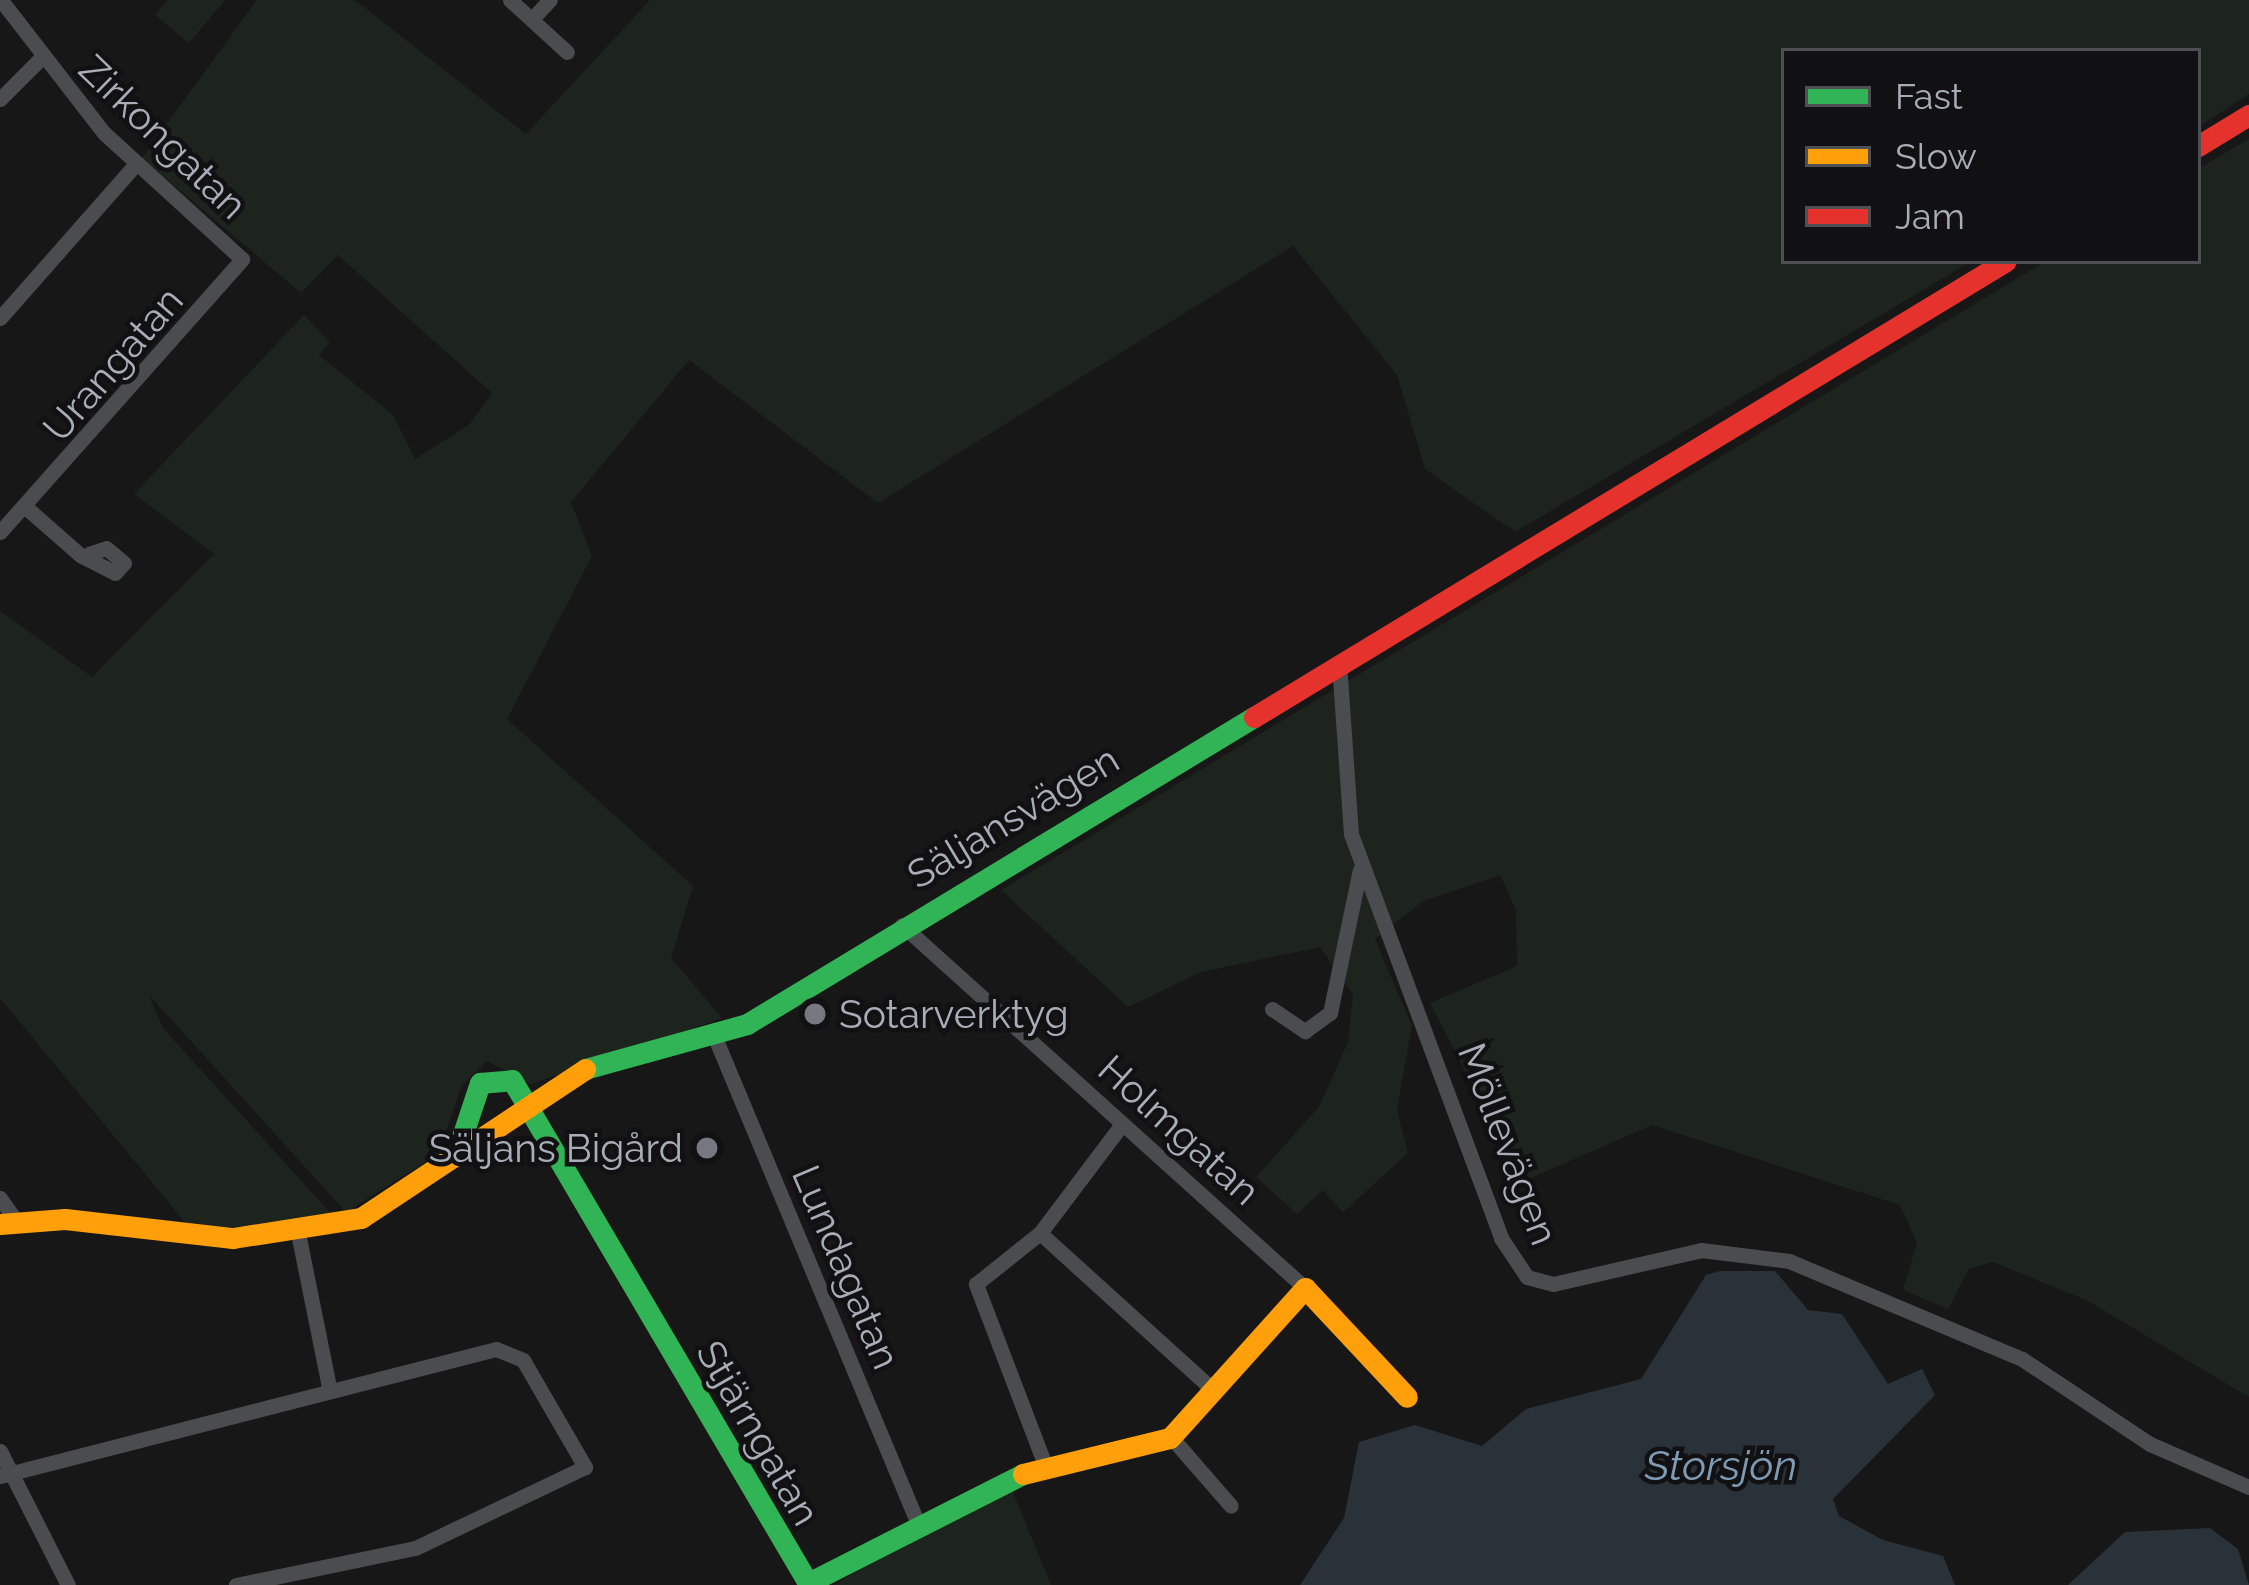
<!DOCTYPE html>
<meta charset="utf-8">
<style>
body{margin:0}
#map{position:relative;width:2249px;height:1585px;overflow:hidden;background:#171717;font-family:Raleway,sans-serif}
div>[style]{position:absolute}
.green>*{inset:0;background:#1d241e}
.water>*{inset:0;background:#2a3239}
.street>*{height:15px;margin:-7.5px;padding:0 7.5px;transform-origin:7.5px;border-radius:7.5px;background:#4b4c50}
.fast>*{height:21px;margin:-10.5px;padding:0 10.5px;transform-origin:10.5px;border-radius:10.5px;background:#30b455}
.slow>*{height:21px;margin:-10.5px;padding:0 10.5px;transform-origin:10.5px;border-radius:10.5px;background:#ff9f0a}
.jam>*{height:21px;margin:-10.5px;padding:0 10.5px;transform-origin:10.5px;border-radius:10.5px;background:#e5322d}
.dots>*{width:33px;height:33px;translate:-50% -50%;box-sizing:border-box;border:6px solid #111113;border-radius:50%}
span{translate:-50% -50%;white-space:nowrap;text-align:center;line-height:1.15;-webkit-text-stroke:9px #111113;paint-order:stroke}
.street-label{font-size:39px;color:#a8adb8}
.poi-label{font-size:39px;color:#a8adb8}
.left{translate:0 -50%;text-align:left}
.right{translate:-100% -50%;text-align:right}
.water-label{font-size:42px;color:#7f9bb3;font-style:italic}
.legend{position:absolute;left:1781px;top:48px;width:420px;height:216px;box-sizing:border-box;background:#111113;border:3px solid #4d4f55;margin:0;padding:15px 21px;list-style:none;font-size:36px;color:#a8adb8}
.legend li{display:flex;align-items:center;gap:24px;height:60px}
.legend b{width:60px;border:3px solid #4d4f55}
</style>
<div id="map">
<div class="green">
<div style="clip-path:polygon(167px 0,225px 0,189px 43px,155px 15px)"></div>
<div style="clip-path:polygon(257px 0,355px 0,526px 134px,650px 0,2249px 0,2249px 94px,2198px 127px,2198px 51px,1784px 51px,1784px 261px,1972px 261px,1515px 532px,1425px 469px,1397px 375px,1293px 246px,878px 503px,689px 360px,571px 502px,592px 556px,507px 719px,693px 886px,671px 958px,722px 1018px,531px 1084px,487px 1061px,461px 1087px,438px 1154px,346px 1212px,149px 995px,163px 1028px,333px 1216px,274px 1229px,189px 1227px,0 998px,0 611px,92px 677px,214px 554px,134px 494px,304px 315px,330px 342px,319px 355px,393px 415px,415px 459px,469px 425px,492px 393px,338px 255px,301px 293px,142px 158px)"></div>
<div style="clip-path:polygon(2249px 139px,2249px 1397px,2086px 1300px,1993px 1262px,1969px 1269px,1948px 1309px,1903px 1290px,1917px 1243px,1900px 1205px,1652px 1125px,1522px 1182px,1430px 1003px,1517px 966px,1516px 910px,1500px 875px,1423px 901px,1375px 939px,1412px 1026px,1397px 1109px,1408px 1153px,1343px 1212px,1323px 1190px,1297px 1214px,1256px 1177px,1319px 1107px,1348px 1042px,1353px 994px,1320px 947px,1201px 972px,1128px 1007px,1001px 890px,2046px 261px,2198px 261px,2198px 169px)"></div>
<div style="clip-path:polygon(1012px 1490px,1051px 1585px,834px 1585px,895px 1547px)"></div>
</div>
<div class="water">
<div style="clip-path:polygon(1720px 1271px,1775px 1271px,1808px 1310px,1842px 1314px,1888px 1384px,1922px 1369px,1935px 1395px,1833px 1499px,1839px 1516px,1883px 1540px,1943px 1556px,1955px 1585px,1300px 1585px,1344px 1518px,1359px 1442px,1415px 1425px,1482px 1446px,1526px 1409px,1641px 1379px,1706px 1275px)"></div>
<div style="clip-path:polygon(2210px 1528px,2238px 1549px,2249px 1585px,2068px 1585px,2125px 1532px)"></div>
</div>
<div class="street">
<div style="left:510px;top:0;width:77px;rotate:42.4deg"></div>
<div style="left:532px;top:19px;width:26px;rotate:-47deg"></div>
<div style="left:0;top:99px;width:55px;rotate:-45deg"></div>
<div style="left:0;top:318px;width:205px;rotate:-48.6deg"></div>
<div style="left:29px;top:510px;width:68px;rotate:41.4deg"></div>
<div style="left:80px;top:555px;width:39px;rotate:27deg"></div>
<div style="left:115px;top:573px;width:13px;rotate:-48deg"></div>
<div style="left:124px;top:563px;width:23px;rotate:-140deg"></div>
<div style="left:106px;top:548px;width:18px;rotate:161deg"></div>
<div style="left:0;top:532px;width:365px;rotate:-48.4deg"></div>
<div style="left:242px;top:259px;width:187px;rotate:-137.6deg"></div>
<div style="left:104px;top:133px;width:168px;rotate:-127.8deg"></div>
<div style="left:1339px;top:663px;width:171px;rotate:86deg"></div>
<div style="left:1351px;top:834px;width:431px;rotate:69.6deg"></div>
<div style="left:1501px;top:1238px;width:47px;rotate:56.3deg"></div>
<div style="left:1527px;top:1277px;width:27px;rotate:15deg"></div>
<div style="left:1553px;top:1284px;width:152px;rotate:-12.9deg"></div>
<div style="left:1701px;top:1250px;width:89px;rotate:7.1deg"></div>
<div style="left:1789px;top:1261px;width:253px;rotate:22.8deg"></div>
<div style="left:2022px;top:1359px;width:154px;rotate:33.6deg"></div>
<div style="left:2150px;top:1444px;width:108px;rotate:23.5deg"></div>
<div style="left:902px;top:925px;width:542px;rotate:42.01deg"></div>
<div style="left:1272px;top:1009px;width:40px;rotate:34deg"></div>
<div style="left:1305px;top:1031px;width:31px;rotate:-36deg"></div>
<div style="left:1330px;top:1013px;width:146px;rotate:-78.2deg"></div>
<div style="left:716px;top:1040px;width:519px;rotate:67.34deg"></div>
<div style="left:0;top:1198px;width:29px;rotate:55deg"></div>
<div style="left:298px;top:1233px;width:161px;rotate:78.6deg"></div>
<div style="left:1040px;top:1233px;width:235px;rotate:42.2deg"></div>
<div style="left:1171px;top:1437px;width:91px;rotate:49deg"></div>
<div style="left:0;top:1451px;width:150px;rotate:63.1deg"></div>
<div style="left:1045px;top:1465px;width:194px;rotate:-110.9deg"></div>
<div style="left:976px;top:1284px;width:82px;rotate:-38.6deg"></div>
<div style="left:1040px;top:1233px;width:136px;rotate:-53deg"></div>
<div style="left:0;top:1476px;width:512px;rotate:-14.36deg"></div>
<div style="left:496px;top:1349px;width:29px;rotate:22deg"></div>
<div style="left:523px;top:1360px;width:124px;rotate:59.9deg"></div>
<div style="left:585px;top:1467px;width:188px;rotate:154.5deg"></div>
<div style="left:415px;top:1548px;width:183px;rotate:168.3deg"></div>
</div>
<div class="fast">
<div style="left:585px;top:1069px;width:168px;rotate:-15.5deg"></div>
<div style="left:747px;top:1024px;width:593px;rotate:-31.2deg"></div>
<div style="left:456px;top:1155px;width:76px;rotate:-71.6deg"></div>
<div style="left:480px;top:1083px;width:32px;rotate:-5deg"></div>
<div style="left:512px;top:1080px;width:584px;rotate:59.52deg"></div>
<div style="left:808px;top:1583px;width:241px;rotate:-26.9deg"></div>
</div>
<div class="slow">
<div style="left:0;top:1224px;width:65px;rotate:-4.4deg"></div>
<div style="left:65px;top:1219px;width:169px;rotate:6.5deg"></div>
<div style="left:233px;top:1238px;width:130px;rotate:-8.9deg"></div>
<div style="left:361px;top:1218px;width:269px;rotate:-33.6deg"></div>
<div style="left:1023px;top:1474px;width:151px;rotate:-13.8deg"></div>
<div style="left:1170px;top:1438px;width:202px;rotate:-48deg"></div>
<div style="left:1305px;top:1288px;width:149px;rotate:46.9deg"></div>
</div>
<div class="jam">
<div style="left:2198px;top:146px;width:60px;rotate:-31.3deg"></div>
<div style="left:1254px;top:717px;width:879px;rotate:-31.23deg"></div>
</div>
<div class="dots">
<div style="left:815px;top:1014px;background:#757880"></div>
<div style="left:707px;top:1148px;background:#757880"></div>
</div>
<div class="street-label">
<span style="left:163px;top:137px;rotate:44deg">Zirkongatan</span>
<span style="left:113px;top:364px;rotate:-49deg">Urangatan</span>
<span style="left:1013px;top:817px;rotate:-31deg">Säljansvägen</span>
<span style="left:1179px;top:1130px;rotate:42deg">Holmgatan</span>
<span style="left:1508px;top:1144px;rotate:69deg">Möllevägen</span>
<span style="left:846px;top:1267px;rotate:67deg">Lundagatan</span>
<span style="left:758px;top:1433px;rotate:60deg">Stjärngatan</span>
</div>
<div class="poi-label">
<span class="left" style="left:839px;top:1014px">Sotarverktyg</span>
<span class="right" style="left:683px;top:1148px">Säljans Bigård</span>
</div>
<div class="water-label">
<span style="left:1721px;top:1466px">Storsjön</span>
</div>
<ul class="legend">
<li><b style="height:15px;background:#30b455"></b>Fast</li>
<li><b style="height:15px;background:#ff9f0a"></b>Slow</li>
<li><b style="height:15px;background:#e5322d"></b>Jam</li>
</ul>
</div>
